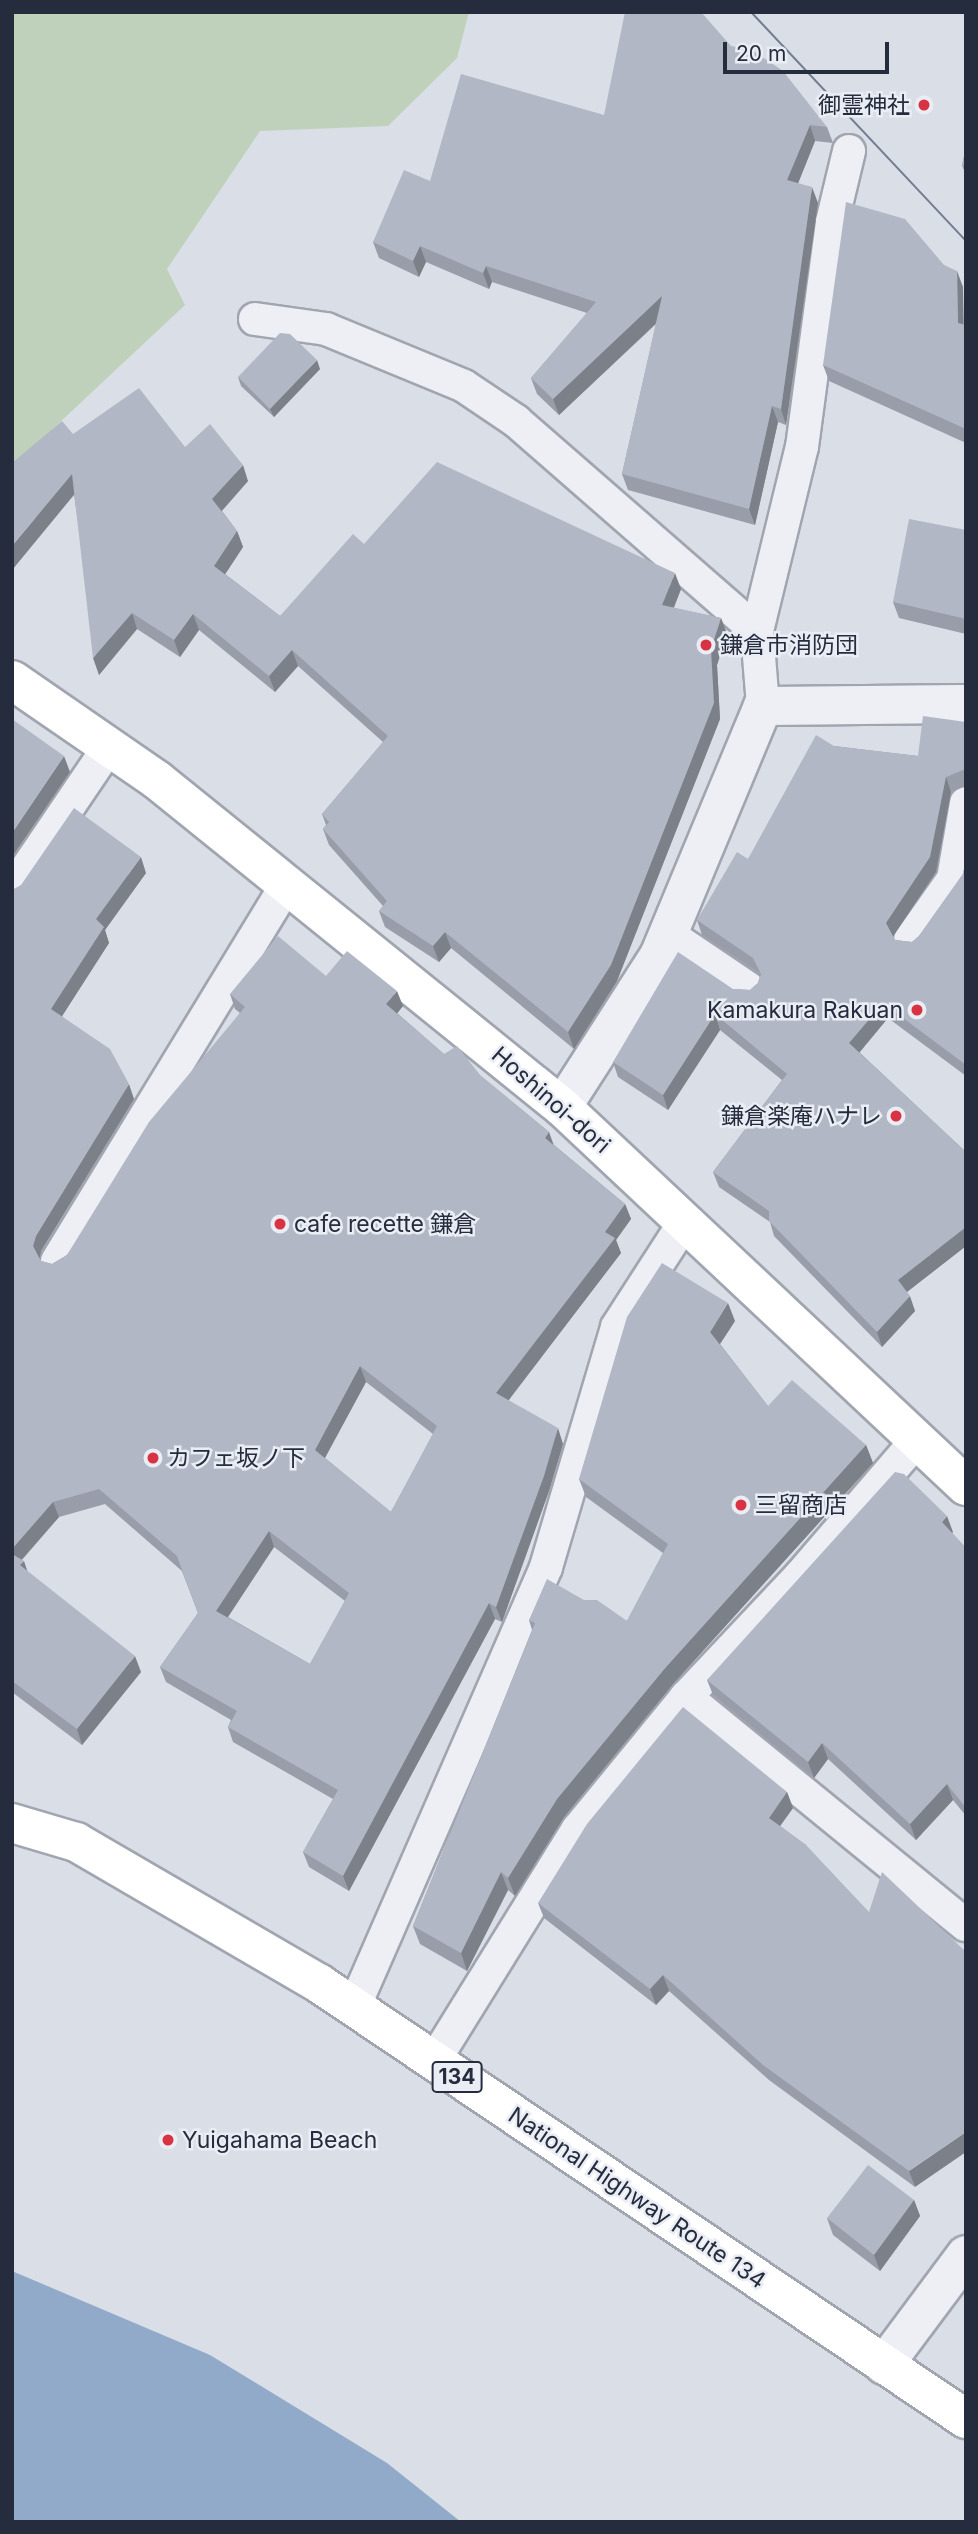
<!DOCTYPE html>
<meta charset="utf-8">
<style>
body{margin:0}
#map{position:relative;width:978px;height:2534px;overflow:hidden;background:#dadee6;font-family:Inter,"Noto Sans JP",sans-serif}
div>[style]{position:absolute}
.green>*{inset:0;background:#bfd1bb}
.water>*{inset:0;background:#92aaca}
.roads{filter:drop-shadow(2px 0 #a0a5b0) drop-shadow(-2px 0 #a0a5b0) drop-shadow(0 2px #a0a5b0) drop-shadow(0 -2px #a0a5b0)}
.lane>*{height:32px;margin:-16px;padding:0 16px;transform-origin:16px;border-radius:16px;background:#edeff5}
.street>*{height:38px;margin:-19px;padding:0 19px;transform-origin:19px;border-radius:19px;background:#edeff5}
.secondary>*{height:38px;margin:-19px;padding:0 19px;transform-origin:19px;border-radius:19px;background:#fff}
.highway>*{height:38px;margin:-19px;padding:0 19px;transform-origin:19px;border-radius:19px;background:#fff}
.tram>*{height:2px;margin:-1px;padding:0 1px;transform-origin:1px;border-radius:1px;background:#737d91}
.wall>*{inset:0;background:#989da9}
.shaded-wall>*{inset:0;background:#7c8089}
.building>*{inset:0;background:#b1b7c4}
.dots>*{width:19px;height:19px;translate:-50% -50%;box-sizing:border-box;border:4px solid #eaedf4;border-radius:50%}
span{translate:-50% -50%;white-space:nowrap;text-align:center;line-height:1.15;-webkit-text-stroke:5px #eaedf4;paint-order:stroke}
.shield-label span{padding:2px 5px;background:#eaedf4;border:2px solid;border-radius:5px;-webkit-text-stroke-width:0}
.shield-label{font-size:21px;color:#242c3d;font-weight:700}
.poi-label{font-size:23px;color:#242c3d}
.right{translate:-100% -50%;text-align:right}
.left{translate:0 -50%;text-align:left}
.street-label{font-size:23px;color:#242c3d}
.frame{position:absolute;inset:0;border:14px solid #242c3d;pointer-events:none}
.scale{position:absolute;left:723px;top:42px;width:166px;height:32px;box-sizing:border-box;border:4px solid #242c3d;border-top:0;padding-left:9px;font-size:21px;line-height:24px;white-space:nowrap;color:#242c3d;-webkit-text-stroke:5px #eaedf4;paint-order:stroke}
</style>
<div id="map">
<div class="green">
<div style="clip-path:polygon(12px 12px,469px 12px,457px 58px,388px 126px,260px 131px,167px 269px,185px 305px,13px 466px)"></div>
</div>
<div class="water">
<div style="clip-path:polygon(12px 2271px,210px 2355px,387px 2463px,461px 2522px,12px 2522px)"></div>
</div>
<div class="roads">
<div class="lane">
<div style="left:255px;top:319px;width:72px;rotate:8deg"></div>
<div style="left:326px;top:329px;width:149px;rotate:22.4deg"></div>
<div style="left:464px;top:386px;width:63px;rotate:33.9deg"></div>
<div style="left:516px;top:421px;width:320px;rotate:41.1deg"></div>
<div style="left:763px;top:706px;width:75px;rotate:-94.6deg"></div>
<div style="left:757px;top:631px;width:189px;rotate:-76.3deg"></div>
<div style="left:802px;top:447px;width:227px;rotate:-82.4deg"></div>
<div style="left:832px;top:222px;width:73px;rotate:-76.5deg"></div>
<div style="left:12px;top:890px;width:173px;rotate:-55.9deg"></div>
<div style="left:668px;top:934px;width:97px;rotate:34deg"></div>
<div style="left:910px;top:940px;width:75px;rotate:-54.8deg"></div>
<div style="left:953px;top:879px;width:77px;rotate:-80.3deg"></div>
<div style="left:57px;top:1261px;width:443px;rotate:-58.6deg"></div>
<div style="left:686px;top:1697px;width:361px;rotate:39.2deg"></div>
<div style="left:354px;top:2007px;width:480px;rotate:-66.4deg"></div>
<div style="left:546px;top:1567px;width:250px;rotate:-73.5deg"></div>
<div style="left:617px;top:1327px;width:127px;rotate:-57.2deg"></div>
<div style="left:434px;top:2061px;width:273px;rotate:-58.2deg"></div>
<div style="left:578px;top:1829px;width:171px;rotate:-50.7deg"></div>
<div style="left:686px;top:1697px;width:166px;rotate:-46.7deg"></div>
<div style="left:800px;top:1576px;width:181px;rotate:-49.3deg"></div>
</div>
<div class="street">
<div style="left:562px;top:1107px;width:179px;rotate:-57.3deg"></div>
<div style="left:659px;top:956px;width:271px;rotate:-67.4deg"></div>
<div style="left:763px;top:706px;width:203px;rotate:-0.6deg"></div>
<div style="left:884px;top:2365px;width:137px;rotate:-53.3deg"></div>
</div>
<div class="secondary">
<div style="left:12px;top:680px;width:176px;rotate:34.6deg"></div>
<div style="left:157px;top:780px;width:521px;rotate:38.92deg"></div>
<div style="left:562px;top:1107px;width:554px;rotate:43.17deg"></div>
</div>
<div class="highway">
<div style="left:12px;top:1823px;width:67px;rotate:16.5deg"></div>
<div style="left:76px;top:1842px;width:282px;rotate:30.2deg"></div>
<div style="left:320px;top:1984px;width:779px;rotate:33.96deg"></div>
</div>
</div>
<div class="tram">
<div style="left:751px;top:12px;width:314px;rotate:46.8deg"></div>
</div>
<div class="wall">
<div style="clip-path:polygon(731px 46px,827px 127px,833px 143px,815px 141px,798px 183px,818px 203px,786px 425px,778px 422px,755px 525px,628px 490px,622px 474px,656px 324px,559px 415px,537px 394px,531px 378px,587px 313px,492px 282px,489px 289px,426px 262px,419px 277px,379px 258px,373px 242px,430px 181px,604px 115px)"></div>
<div style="clip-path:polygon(966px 148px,966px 176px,962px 165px)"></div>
<div style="clip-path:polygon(944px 265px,963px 287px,963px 325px,966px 325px,966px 443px,829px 381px,823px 365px)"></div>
<div style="clip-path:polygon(320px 369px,274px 417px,241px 386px,238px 377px)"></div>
<div style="clip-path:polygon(73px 434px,185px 447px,248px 481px,222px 511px,237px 531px,243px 547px,225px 574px,280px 616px,364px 544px,681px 589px,674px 608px,721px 618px,727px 634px,717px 665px,720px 719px,617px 981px,574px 1049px,451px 948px,439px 962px,385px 927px,379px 911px,383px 906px,329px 845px,323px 829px,326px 825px,322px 814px,383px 742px,298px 666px,275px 692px,199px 630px,180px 657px,137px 629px,99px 675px,74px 494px,12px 570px)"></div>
<div style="clip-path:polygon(966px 530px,966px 634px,899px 618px,893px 602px)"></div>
<div style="clip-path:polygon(966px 722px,966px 786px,951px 792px,936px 872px,893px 936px,895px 940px,912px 942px,919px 936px,963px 874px,966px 859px,966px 1076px,888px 1018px,859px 1052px,966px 1152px,966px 1246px,907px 1292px,915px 1311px,882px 1347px,774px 1236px,770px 1222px,719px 1187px,713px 1172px,782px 1080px,720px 1030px,668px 1110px,618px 1077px,613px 1062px,733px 989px,750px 990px,758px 983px,760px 976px,759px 973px,702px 935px,697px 920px,748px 859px,834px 746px,918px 756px)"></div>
<div style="clip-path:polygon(evenodd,146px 873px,105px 930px,109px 943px,62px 1016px,134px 1099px,41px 1251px,40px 1258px,41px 1261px,52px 1264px,67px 1255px,240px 1013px,235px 1009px,230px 994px,326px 976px,403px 1006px,397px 1013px,444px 1054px,481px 1076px,549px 1132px,554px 1145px,625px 1204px,631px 1219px,616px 1240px,621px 1253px,508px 1400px,563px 1444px,549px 1491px,502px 1622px,495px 1619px,349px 1891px,309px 1867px,303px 1852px,333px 1799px,233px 1742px,228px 1727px,231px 1720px,166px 1682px,160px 1667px,198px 1613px,182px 1571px,105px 1504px,59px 1517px,22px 1560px,27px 1571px,141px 1672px,82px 1745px,12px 1692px,12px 890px,146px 873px,366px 1382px,433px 1434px,391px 1512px,325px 1458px,366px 1382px,146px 873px,274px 1547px,345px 1601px,310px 1664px,228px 1617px,274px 1547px)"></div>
<div style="clip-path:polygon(735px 1321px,720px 1344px,768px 1406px,866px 1445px,873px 1463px,673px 1684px,564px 1817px,515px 1896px,508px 1890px,467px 1971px,420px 1944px,413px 1926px,532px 1630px,529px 1620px,584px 1600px,627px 1621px,663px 1553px,586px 1497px,579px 1479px)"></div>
<div style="clip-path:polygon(953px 1532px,952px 1533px,966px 1548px,966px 1816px,953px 1800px,916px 1840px,828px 1759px,814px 1778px,713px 1695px,707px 1680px)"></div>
<div style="clip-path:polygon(787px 1792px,793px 1808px,780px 1826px,806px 1845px,915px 2187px,769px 2080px,669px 1991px,656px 2005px,544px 1918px,538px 1903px)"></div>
<div style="clip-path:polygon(914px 2200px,920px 2216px,880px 2271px,833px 2235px,827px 2218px)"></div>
</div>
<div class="shaded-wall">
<div style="clip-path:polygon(810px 125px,815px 141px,793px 196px,787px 180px)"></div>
<div style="clip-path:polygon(812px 187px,818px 203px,786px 425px,781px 409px)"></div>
<div style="clip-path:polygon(420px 246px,426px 262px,419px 277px,413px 261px)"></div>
<div style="clip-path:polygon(486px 266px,492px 282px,489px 289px,483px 273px)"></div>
<div style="clip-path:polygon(957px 271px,963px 287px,964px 339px,958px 323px)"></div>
<div style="clip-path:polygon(662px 296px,668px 312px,559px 415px,553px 399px)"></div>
<div style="clip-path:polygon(317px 360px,320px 369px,274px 417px,270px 409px)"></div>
<div style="clip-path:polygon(772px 406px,778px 422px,755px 525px,749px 509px)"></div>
<div style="clip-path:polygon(243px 465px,248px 481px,218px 515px,212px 499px)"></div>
<div style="clip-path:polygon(72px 474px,78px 490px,12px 570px,12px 546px)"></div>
<div style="clip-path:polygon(237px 531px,243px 547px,220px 582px,214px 566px)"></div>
<div style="clip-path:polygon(675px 573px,681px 589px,668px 621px,662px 605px)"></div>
<div style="clip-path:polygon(132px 613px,137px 629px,99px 675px,93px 658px)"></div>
<div style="clip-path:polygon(193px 614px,199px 630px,180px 657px,174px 640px)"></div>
<div style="clip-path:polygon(721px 618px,727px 634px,717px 665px,720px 719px,617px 981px,574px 1049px,568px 1032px,711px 649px)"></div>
<div style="clip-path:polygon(292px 650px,298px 666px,275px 692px,269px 676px)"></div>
<div style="clip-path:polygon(64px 756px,70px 772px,12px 857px,12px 833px)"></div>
<div style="clip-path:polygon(946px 777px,951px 792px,936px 872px,892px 938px,886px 923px)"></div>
<div style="clip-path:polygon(141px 857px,146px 873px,105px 930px,109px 943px,57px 1024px,51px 1009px,96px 919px)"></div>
<div style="clip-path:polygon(445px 932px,451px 948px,439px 962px,433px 946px)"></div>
<div style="clip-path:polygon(397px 991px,403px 1006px,392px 1020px,386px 1004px)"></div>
<div style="clip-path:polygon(883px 1003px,888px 1018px,855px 1058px,849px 1043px)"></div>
<div style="clip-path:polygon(715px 1014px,720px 1030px,668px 1110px,663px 1095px)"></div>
<div style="clip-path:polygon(129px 1084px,134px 1099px,41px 1251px,39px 1261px,33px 1246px,36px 1236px)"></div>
<div style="clip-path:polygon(549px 1132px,554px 1148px,545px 1138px)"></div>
<div style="clip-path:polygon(625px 1204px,631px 1219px,616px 1240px,621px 1253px,502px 1409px,496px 1393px,605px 1232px)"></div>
<div style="clip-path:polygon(966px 1227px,966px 1246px,903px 1295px,898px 1280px)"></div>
<div style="clip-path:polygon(910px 1296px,915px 1311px,882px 1347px,877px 1332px)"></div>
<div style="clip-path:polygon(728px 1303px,735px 1321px,716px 1350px,710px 1332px)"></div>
<div style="clip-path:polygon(360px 1366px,366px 1382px,321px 1465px,315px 1450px)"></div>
<div style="clip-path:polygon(558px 1428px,563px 1444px,549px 1491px,502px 1622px,496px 1607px)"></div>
<div style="clip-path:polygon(866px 1445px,873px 1463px,673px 1684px,564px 1817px,515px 1896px,508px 1878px,557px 1799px,666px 1667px)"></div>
<div style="clip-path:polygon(53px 1502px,59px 1517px,15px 1567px,12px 1559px,12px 1549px)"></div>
<div style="clip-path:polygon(947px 1516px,953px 1532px,948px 1538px,942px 1522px)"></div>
<div style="clip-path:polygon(269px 1531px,274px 1547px,222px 1626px,216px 1611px)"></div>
<div style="clip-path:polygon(24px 1561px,29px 1576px,20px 1565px)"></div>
<div style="clip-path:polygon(489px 1603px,495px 1619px,349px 1891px,343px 1876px)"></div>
<div style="clip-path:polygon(135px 1656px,141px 1672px,82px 1745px,77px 1729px)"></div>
<div style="clip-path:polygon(822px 1743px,828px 1759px,814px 1778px,808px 1762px)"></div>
<div style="clip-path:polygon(947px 1784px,953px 1800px,916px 1840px,910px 1824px)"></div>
<div style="clip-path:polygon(787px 1792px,793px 1808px,775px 1833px,769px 1818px)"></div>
<div style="clip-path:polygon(501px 1872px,508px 1890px,467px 1971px,461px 1953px)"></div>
<div style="clip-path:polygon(663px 1975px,669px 1991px,656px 2005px,650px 1989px)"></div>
<div style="clip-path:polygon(966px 2132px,966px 2152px,915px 2187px,909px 2171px)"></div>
<div style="clip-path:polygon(914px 2200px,920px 2216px,880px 2271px,874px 2255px)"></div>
</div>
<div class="building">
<div style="clip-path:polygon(625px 12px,701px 12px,731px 46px,752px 50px,783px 71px,827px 127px,810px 125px,787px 180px,812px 187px,781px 409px,772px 406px,749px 509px,622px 474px,662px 296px,553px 399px,531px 378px,596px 302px,486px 266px,483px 273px,420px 246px,413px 261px,373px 242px,404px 170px,430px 181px,461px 74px,604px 115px)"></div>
<div style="clip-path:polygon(966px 148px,966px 166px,962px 165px)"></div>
<div style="clip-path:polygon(846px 202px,905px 219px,944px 265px,957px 271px,958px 323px,966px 325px,966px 429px,823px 365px)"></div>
<div style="clip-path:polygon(280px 333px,290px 334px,317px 360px,270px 409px,238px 377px)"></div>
<div style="clip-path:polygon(139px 388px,185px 447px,210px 424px,243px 465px,212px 499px,237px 531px,214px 566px,280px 616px,353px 534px,364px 544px,437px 462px,675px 573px,662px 605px,721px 618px,711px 649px,714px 703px,611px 965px,568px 1032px,445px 932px,433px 946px,379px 911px,387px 901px,323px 829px,329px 822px,322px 814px,388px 736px,292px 650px,269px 676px,193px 614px,174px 640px,132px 613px,93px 658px,72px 474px,12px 546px,12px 463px,62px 421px,73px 434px)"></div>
<div style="clip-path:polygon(909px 519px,966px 530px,966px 619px,893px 602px)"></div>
<div style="clip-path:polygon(923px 716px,966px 722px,966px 771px,963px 770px,946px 777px,930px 857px,886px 923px,895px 940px,912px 942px,919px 936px,963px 874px,966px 859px,966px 1065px,883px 1003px,849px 1043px,966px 1152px,966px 1227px,898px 1280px,910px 1296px,877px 1332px,769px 1221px,769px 1211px,713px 1172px,787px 1074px,715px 1014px,663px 1095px,613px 1062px,678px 952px,733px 989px,750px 990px,758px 983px,761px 974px,753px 958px,697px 920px,737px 852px,748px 859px,816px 735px,834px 746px,918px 756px)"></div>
<div style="clip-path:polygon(12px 719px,64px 756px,12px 833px)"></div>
<div style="clip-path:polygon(evenodd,74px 808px,141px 857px,96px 919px,104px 927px,51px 1009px,110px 1049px,129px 1084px,36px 1236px,33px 1246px,41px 1261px,52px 1264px,67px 1255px,149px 1122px,245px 1007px,230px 994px,278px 936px,326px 976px,347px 951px,397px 991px,386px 1004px,444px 1054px,457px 1046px,481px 1076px,549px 1132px,545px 1138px,625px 1204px,605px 1232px,615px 1238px,496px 1393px,558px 1428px,544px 1476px,496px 1607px,489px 1603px,343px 1876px,303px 1852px,338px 1790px,228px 1727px,237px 1711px,160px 1667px,198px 1613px,177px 1556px,99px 1489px,53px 1502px,12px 1549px,12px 890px,21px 885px,74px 808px,360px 1366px,437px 1426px,391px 1512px,315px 1450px,360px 1366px,74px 808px,269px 1531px,349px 1593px,310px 1664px,216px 1611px,269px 1531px)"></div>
<div style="clip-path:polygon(662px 1263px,728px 1303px,710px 1332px,768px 1406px,792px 1380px,866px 1445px,666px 1667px,557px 1799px,508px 1878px,501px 1872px,461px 1953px,413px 1926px,535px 1623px,529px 1620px,547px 1579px,584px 1600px,597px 1600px,627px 1621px,668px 1544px,579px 1479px,627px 1317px)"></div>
<div style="clip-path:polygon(895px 1472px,904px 1474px,947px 1516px,942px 1522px,966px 1548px,966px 1808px,947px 1784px,910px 1824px,822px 1743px,808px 1762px,707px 1680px)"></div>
<div style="clip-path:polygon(12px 1554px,24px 1561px,20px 1565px,135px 1656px,77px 1729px,12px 1681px)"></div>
<div style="clip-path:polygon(683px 1707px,787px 1792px,769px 1818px,806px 1845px,869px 1912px,882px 1872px,966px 1952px,966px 2132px,909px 2171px,763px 2065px,663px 1975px,650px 1989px,538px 1903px,587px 1824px)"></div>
<div style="clip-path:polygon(868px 2165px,914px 2200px,874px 2255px,827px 2218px)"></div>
</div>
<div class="dots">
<div style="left:924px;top:105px;background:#d83343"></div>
<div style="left:706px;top:645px;background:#d83343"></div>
<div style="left:917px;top:1010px;background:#d83343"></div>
<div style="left:896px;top:1116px;background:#d83343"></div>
<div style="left:280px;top:1224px;background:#d83343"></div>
<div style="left:153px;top:1458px;background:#d83343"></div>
<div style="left:741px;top:1505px;background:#d83343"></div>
<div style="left:168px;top:2140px;background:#d83343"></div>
</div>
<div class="shield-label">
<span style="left:457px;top:2077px">134</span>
</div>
<div class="poi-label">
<span class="right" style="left:910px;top:105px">御霊神社</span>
<span class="left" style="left:720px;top:645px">鎌倉市消防団</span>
<span class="right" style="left:903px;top:1010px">Kamakura Rakuan</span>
<span class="right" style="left:882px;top:1116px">鎌倉楽庵ハナレ</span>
<span class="left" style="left:294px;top:1224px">cafe recette 鎌倉</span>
<span class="left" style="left:167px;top:1458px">カフェ坂ノ下</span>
<span class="left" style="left:755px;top:1505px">三留商店</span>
<span class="left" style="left:182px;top:2140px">Yuigahama Beach</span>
</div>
<div class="street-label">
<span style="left:551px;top:1100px;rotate:41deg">Hoshinoi-dori</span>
<span style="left:637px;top:2198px;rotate:34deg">National Highway Route 134</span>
</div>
<div class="frame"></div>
<div class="scale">20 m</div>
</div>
